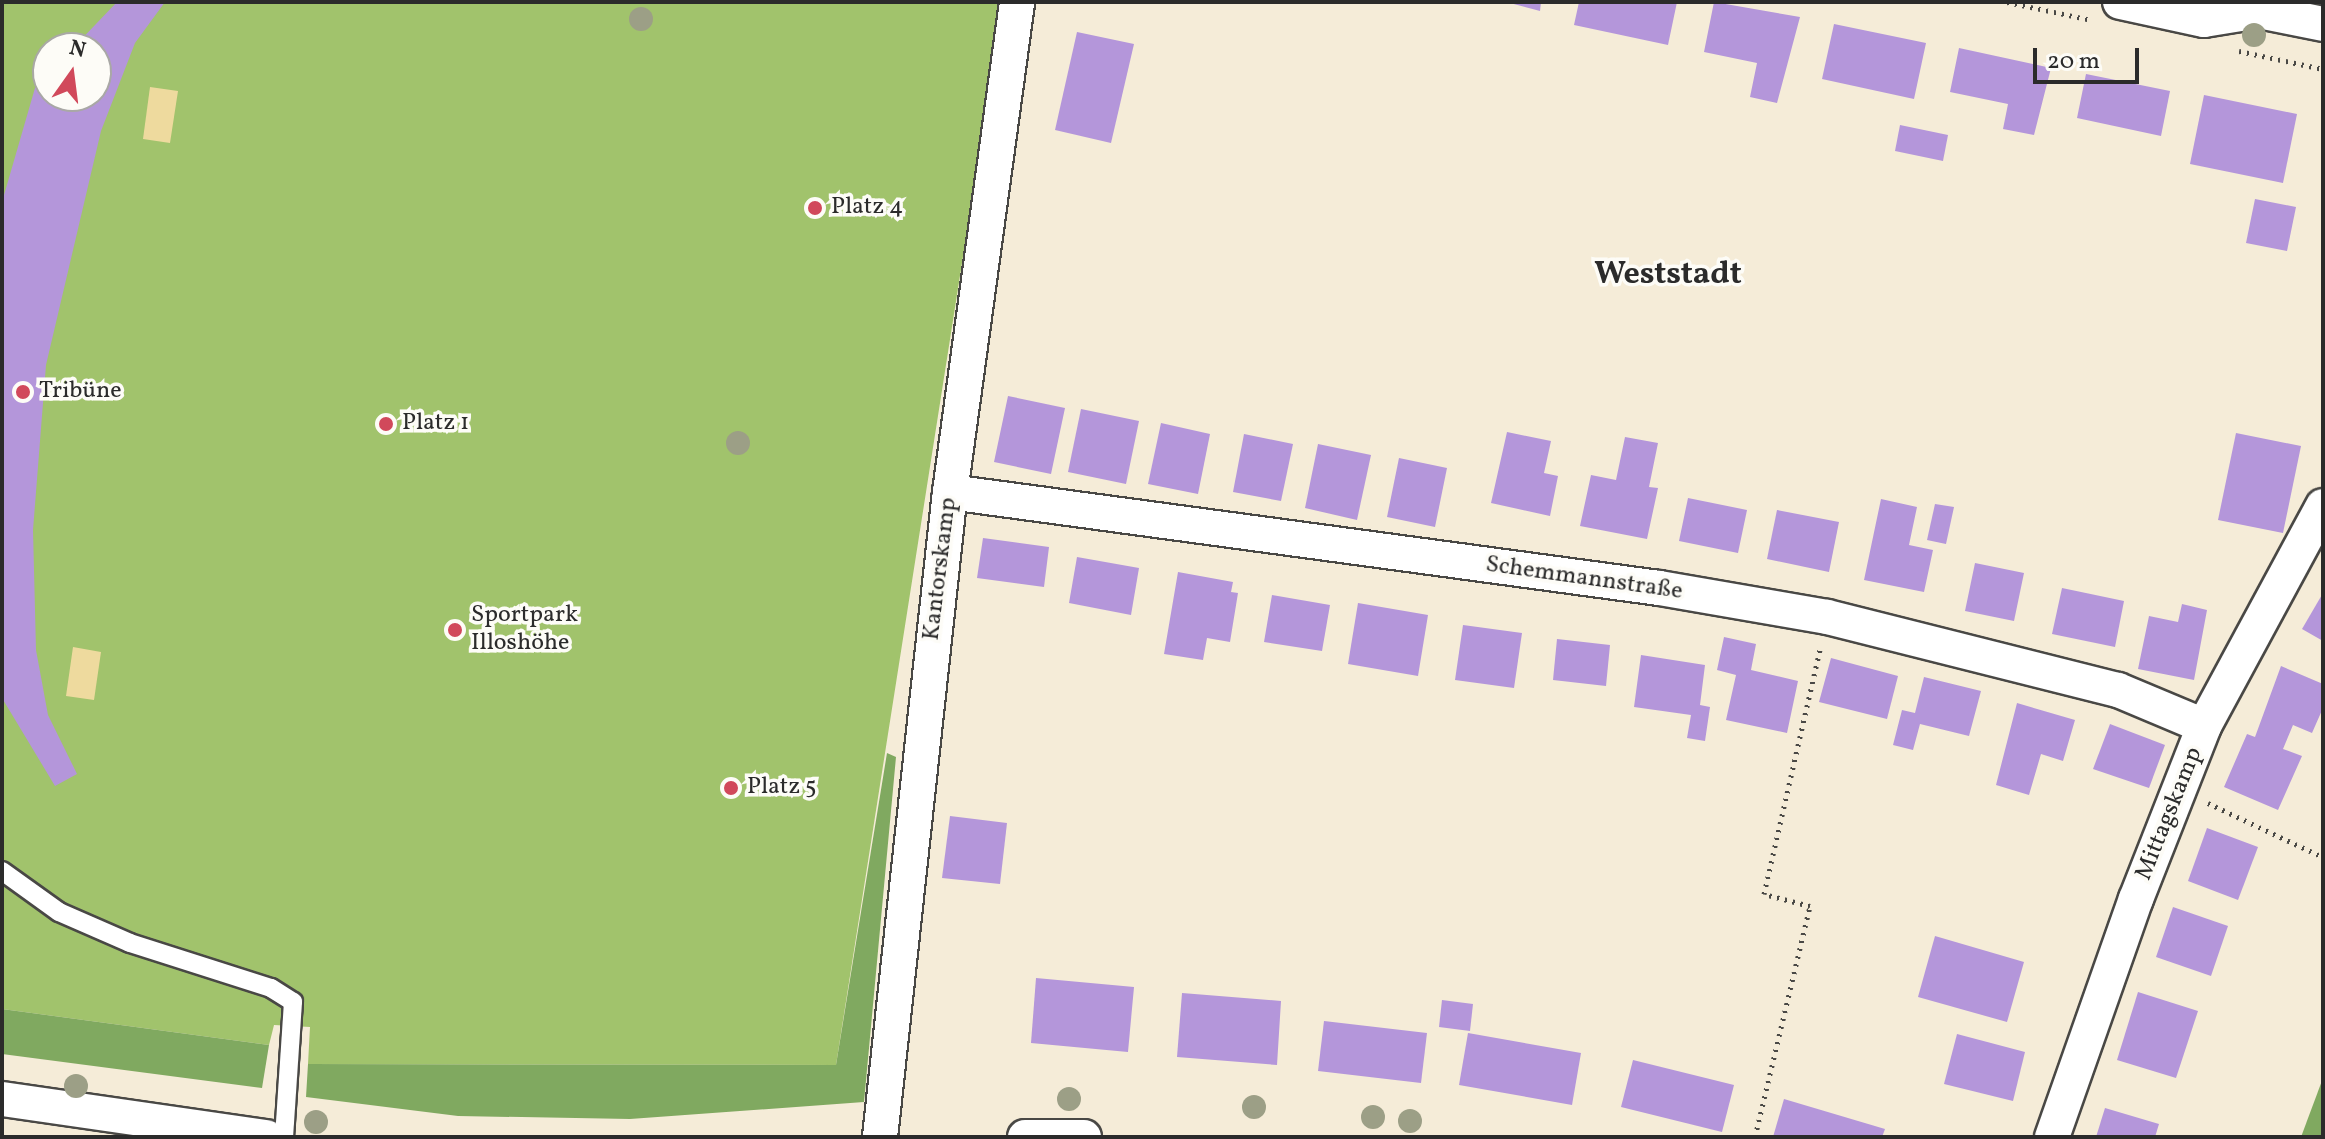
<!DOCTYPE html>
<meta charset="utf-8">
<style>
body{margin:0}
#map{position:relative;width:2325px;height:1139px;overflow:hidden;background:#f5ecd8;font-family:Vollkorn,serif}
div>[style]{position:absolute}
.green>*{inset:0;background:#a1c36c}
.forest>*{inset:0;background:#80a960}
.sand>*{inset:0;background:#eeda9e}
.building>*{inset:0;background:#b496da}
.path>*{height:5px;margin-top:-2.5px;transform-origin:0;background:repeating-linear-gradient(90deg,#494845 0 2px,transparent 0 8px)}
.roads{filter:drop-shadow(2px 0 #494845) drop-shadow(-2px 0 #494845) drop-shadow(0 2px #494845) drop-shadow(0 -2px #494845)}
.lane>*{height:18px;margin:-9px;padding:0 9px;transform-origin:9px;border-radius:9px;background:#fff}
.street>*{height:34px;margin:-17px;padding:0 17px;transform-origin:17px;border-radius:17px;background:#fff}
.trees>*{width:24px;height:24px;margin:-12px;border-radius:50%;background:#9c9f86}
.dots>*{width:22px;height:22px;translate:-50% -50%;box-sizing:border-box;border:4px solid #fdfcf7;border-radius:50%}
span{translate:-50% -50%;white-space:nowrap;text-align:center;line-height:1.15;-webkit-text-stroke:7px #fdfcf7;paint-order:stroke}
.poi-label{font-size:24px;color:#2b2b2b}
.left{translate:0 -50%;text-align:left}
.street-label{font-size:24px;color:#2b2b2b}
.district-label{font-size:32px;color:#2b2b2b;font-weight:700}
.frame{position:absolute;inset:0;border:4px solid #2b2b2b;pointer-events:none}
.north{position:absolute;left:32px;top:32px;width:80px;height:80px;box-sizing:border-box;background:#fdfcf7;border:2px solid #a9a8a5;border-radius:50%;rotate:14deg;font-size:22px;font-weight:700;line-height:32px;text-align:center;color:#2b2b2b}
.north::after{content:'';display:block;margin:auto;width:28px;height:36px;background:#d1495b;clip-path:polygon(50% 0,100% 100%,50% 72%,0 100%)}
.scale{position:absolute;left:2033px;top:48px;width:106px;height:36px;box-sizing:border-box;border:4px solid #2b2b2b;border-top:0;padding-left:10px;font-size:24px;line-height:28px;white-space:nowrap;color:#2b2b2b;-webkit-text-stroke:6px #fdfcf7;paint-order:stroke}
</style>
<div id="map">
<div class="green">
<div style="clip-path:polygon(evenodd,2px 2px,1003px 2px,836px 1065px,308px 1064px,310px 1027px,274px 1025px,269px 1045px,2px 1009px,2px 2px,48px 48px,96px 48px,96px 96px,48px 96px,48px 48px)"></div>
</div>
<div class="forest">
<div style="clip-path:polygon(887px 753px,896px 757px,864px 1102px,630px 1119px,458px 1116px,306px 1097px,308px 1064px,836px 1065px)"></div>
<div style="clip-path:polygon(2px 1009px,269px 1045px,262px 1088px,2px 1054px)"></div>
<div style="clip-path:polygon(2323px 1078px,2323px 1137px,2301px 1137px)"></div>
</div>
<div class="sand">
<div style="clip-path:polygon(150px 87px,178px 91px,170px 143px,143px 139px)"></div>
<div style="clip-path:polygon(73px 647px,101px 652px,94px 700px,66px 696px)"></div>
</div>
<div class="building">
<div style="clip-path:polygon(117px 2px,165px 2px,135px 43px,101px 131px,46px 365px,33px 530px,36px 650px,48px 715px,77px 774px,55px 786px,2px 698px,2px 202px,35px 88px,48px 74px,48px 96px,96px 96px,96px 48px,73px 48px)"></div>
<div style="clip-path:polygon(1506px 2px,1541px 2px,1540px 11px)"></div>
<div style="clip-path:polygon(1579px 2px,1677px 2px,1668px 45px,1574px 25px)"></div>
<div style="clip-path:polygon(1714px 2px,1800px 17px,1777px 103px,1750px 97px,1757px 63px,1704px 52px)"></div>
<div style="clip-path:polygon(1834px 24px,1926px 43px,1914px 99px,1822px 79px)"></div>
<div style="clip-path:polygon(1077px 32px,1134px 44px,1111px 143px,1055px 130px)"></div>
<div style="clip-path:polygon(1959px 48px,2051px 68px,2034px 135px,2003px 129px,2008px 104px,1950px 92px)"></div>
<div style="clip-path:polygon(2086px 74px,2170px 91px,2161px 136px,2077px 118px)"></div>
<div style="clip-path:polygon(2204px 95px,2297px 114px,2283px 183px,2190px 164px)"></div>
<div style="clip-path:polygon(1900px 125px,1948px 135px,1943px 161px,1895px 151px)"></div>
<div style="clip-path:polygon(2255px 199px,2296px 207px,2287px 251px,2246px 243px)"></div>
<div style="clip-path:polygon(1008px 396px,1065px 408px,1051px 474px,994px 462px)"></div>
<div style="clip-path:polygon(1081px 409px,1139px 421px,1126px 484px,1068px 472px)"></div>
<div style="clip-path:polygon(1161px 423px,1210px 434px,1198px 494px,1148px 484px)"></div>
<div style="clip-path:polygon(1507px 432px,1551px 441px,1544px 473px,1558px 476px,1550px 516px,1491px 503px)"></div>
<div style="clip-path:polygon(2236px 433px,2301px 446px,2283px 533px,2218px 520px)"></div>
<div style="clip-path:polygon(1244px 434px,1293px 444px,1281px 501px,1233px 492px)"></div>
<div style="clip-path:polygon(1625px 437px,1658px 443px,1649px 487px,1658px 488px,1647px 539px,1580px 526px,1591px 475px,1616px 480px)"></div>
<div style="clip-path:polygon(1318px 444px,1371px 455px,1357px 520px,1305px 508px)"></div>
<div style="clip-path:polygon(1399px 458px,1447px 468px,1435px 527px,1387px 517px)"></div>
<div style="clip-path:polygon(1688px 498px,1747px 510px,1738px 553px,1679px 541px)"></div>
<div style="clip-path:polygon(1881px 499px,1917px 507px,1909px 545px,1933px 550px,1924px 592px,1864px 580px)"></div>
<div style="clip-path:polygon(1935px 504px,1954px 507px,1946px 544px,1927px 540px)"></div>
<div style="clip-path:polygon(1777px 510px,1839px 522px,1829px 572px,1767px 559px)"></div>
<div style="clip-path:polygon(983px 538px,1049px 547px,1044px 587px,977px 578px)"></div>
<div style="clip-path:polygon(1077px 557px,1139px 568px,1131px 615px,1069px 603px)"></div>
<div style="clip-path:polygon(1975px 563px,2024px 573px,2014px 621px,1965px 611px)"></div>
<div style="clip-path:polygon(1178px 572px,1233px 582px,1231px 592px,1238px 593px,1230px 642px,1207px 638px,1203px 660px,1164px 654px)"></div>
<div style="clip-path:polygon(2062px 588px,2124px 601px,2115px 647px,2052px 634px)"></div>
<div style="clip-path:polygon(2323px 593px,2323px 641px,2302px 629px)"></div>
<div style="clip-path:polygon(1272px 595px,1330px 605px,1322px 651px,1264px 642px)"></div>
<div style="clip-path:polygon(1358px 603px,1428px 615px,1418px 676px,1348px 664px)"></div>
<div style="clip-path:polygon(2182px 604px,2207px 610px,2194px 680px,2138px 669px,2149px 616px,2178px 622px)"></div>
<div style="clip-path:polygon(1463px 625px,1522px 633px,1514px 688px,1455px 680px)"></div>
<div style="clip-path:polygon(1724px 637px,1756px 644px,1751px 670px,1798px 681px,1787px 733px,1726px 720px,1736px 675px,1717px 670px)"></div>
<div style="clip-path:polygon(1557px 639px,1610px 645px,1606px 686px,1553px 680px)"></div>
<div style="clip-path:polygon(1641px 655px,1705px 665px,1700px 705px,1710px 707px,1705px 741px,1687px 738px,1691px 715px,1634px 707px)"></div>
<div style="clip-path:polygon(1831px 658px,1898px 676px,1887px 719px,1819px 702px)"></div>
<div style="clip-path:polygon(2281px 666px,2323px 684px,2323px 708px,2312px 733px,2293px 725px,2283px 749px,2302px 756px,2278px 810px,2224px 787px,2247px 734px,2255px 737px)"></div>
<div style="clip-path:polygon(1924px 677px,1981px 691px,1969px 736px,1920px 724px,1913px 750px,1893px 745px,1902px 710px,1915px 713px)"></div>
<div style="clip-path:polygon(2017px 703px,2075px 720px,2063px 761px,2041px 754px,2029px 795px,1996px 785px)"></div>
<div style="clip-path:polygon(2110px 724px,2165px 745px,2149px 788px,2093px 769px)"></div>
<div style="clip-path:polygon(950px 816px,1007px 823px,1000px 884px,942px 878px)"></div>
<div style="clip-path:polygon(2207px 828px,2258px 847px,2238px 900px,2188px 881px)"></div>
<div style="clip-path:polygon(2173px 907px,2228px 926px,2211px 976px,2156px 957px)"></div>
<div style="clip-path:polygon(1935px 936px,2024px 962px,2007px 1022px,1918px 997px)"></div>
<div style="clip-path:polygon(1036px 978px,1134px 987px,1128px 1052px,1031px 1043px)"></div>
<div style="clip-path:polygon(2138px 992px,2198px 1011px,2176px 1078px,2117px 1060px)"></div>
<div style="clip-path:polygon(1182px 993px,1281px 1001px,1277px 1065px,1177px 1057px)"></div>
<div style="clip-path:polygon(1442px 1000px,1473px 1004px,1470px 1031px,1439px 1027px)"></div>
<div style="clip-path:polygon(1324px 1021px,1427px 1033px,1421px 1083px,1318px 1071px)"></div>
<div style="clip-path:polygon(1468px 1033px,1581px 1053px,1572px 1105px,1459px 1085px)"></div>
<div style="clip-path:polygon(1957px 1034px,2025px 1052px,2013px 1101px,1944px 1084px)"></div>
<div style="clip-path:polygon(1633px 1060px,1734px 1085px,1722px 1132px,1621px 1107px)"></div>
<div style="clip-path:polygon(1784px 1099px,1885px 1129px,1882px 1137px,1773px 1137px)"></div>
<div style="clip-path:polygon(2105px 1108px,2159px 1124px,2155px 1137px,2096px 1137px)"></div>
</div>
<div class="path">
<div style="left:2007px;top:2px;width:87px;rotate:12deg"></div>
<div style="left:2239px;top:51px;width:86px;rotate:12.1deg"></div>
<div style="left:2208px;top:803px;width:127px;rotate:25.2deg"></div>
<div style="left:1593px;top:1137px;width:4px;rotate:-76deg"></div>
<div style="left:1755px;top:1137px;width:237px;rotate:-76.6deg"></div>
<div style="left:1810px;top:906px;width:48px;rotate:-165.4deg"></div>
<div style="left:1764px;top:894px;width:251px;rotate:-77.1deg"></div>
</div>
<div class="roads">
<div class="lane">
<div style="left:2px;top:871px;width:70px;rotate:35.7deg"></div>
<div style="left:59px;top:912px;width:77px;rotate:23.6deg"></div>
<div style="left:130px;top:943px;width:148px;rotate:17.7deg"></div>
<div style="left:271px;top:988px;width:26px;rotate:32deg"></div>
<div style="left:293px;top:1002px;width:135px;rotate:93.8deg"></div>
</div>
<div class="street">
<div style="left:2120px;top:2px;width:86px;rotate:12.1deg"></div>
<div style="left:2204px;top:20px;width:56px;rotate:-9.3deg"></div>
<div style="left:2259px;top:11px;width:65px;rotate:11.5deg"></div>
<div style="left:950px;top:492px;width:715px;rotate:7.71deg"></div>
<div style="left:1659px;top:588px;width:170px;rotate:9.8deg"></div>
<div style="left:1827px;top:617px;width:300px;rotate:14.1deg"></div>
<div style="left:2118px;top:690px;width:93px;rotate:22.7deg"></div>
<div style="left:2px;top:1099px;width:267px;rotate:8.2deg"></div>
<div style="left:880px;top:1137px;width:649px;rotate:-83.81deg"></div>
<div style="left:950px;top:492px;width:495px;rotate:-82.2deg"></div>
<div style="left:1025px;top:1137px;width:59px"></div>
<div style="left:2052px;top:1137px;width:252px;rotate:-70.6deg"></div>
<div style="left:2136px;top:899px;width:186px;rotate:-68.5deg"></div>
<div style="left:2204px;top:726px;width:250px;rotate:-61.6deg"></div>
</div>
</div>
<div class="trees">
<div style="left:641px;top:19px"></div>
<div style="left:2254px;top:35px"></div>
<div style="left:738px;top:443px"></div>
<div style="left:76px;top:1086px"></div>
<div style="left:1069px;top:1099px"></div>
<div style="left:1254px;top:1107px"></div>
<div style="left:1373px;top:1117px"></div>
<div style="left:1410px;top:1121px"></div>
<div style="left:316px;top:1122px"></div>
</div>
<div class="dots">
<div style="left:815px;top:208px;background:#d1495b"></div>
<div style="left:23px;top:392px;background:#d1495b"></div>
<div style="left:386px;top:424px;background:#d1495b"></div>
<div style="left:455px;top:630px;background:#d1495b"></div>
<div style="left:731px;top:788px;background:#d1495b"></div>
</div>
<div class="poi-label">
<span class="left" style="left:831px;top:208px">Platz 4</span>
<span class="left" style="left:39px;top:392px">Tribüne</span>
<span class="left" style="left:402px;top:424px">Platz 1</span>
<span class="left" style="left:471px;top:630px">Sportpark<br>Illoshöhe</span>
<span class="left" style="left:747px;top:788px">Platz 5</span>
</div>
<div class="street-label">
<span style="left:941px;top:569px;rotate:-83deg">Kantorskamp</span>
<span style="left:1584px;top:579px;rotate:8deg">Schemmannstraße</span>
<span style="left:2170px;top:814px;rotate:-68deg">Mittagskamp</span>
</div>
<div class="district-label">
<span style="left:1668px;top:275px">Weststadt</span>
</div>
<div class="frame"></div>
<div class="north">N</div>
<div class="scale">20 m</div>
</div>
